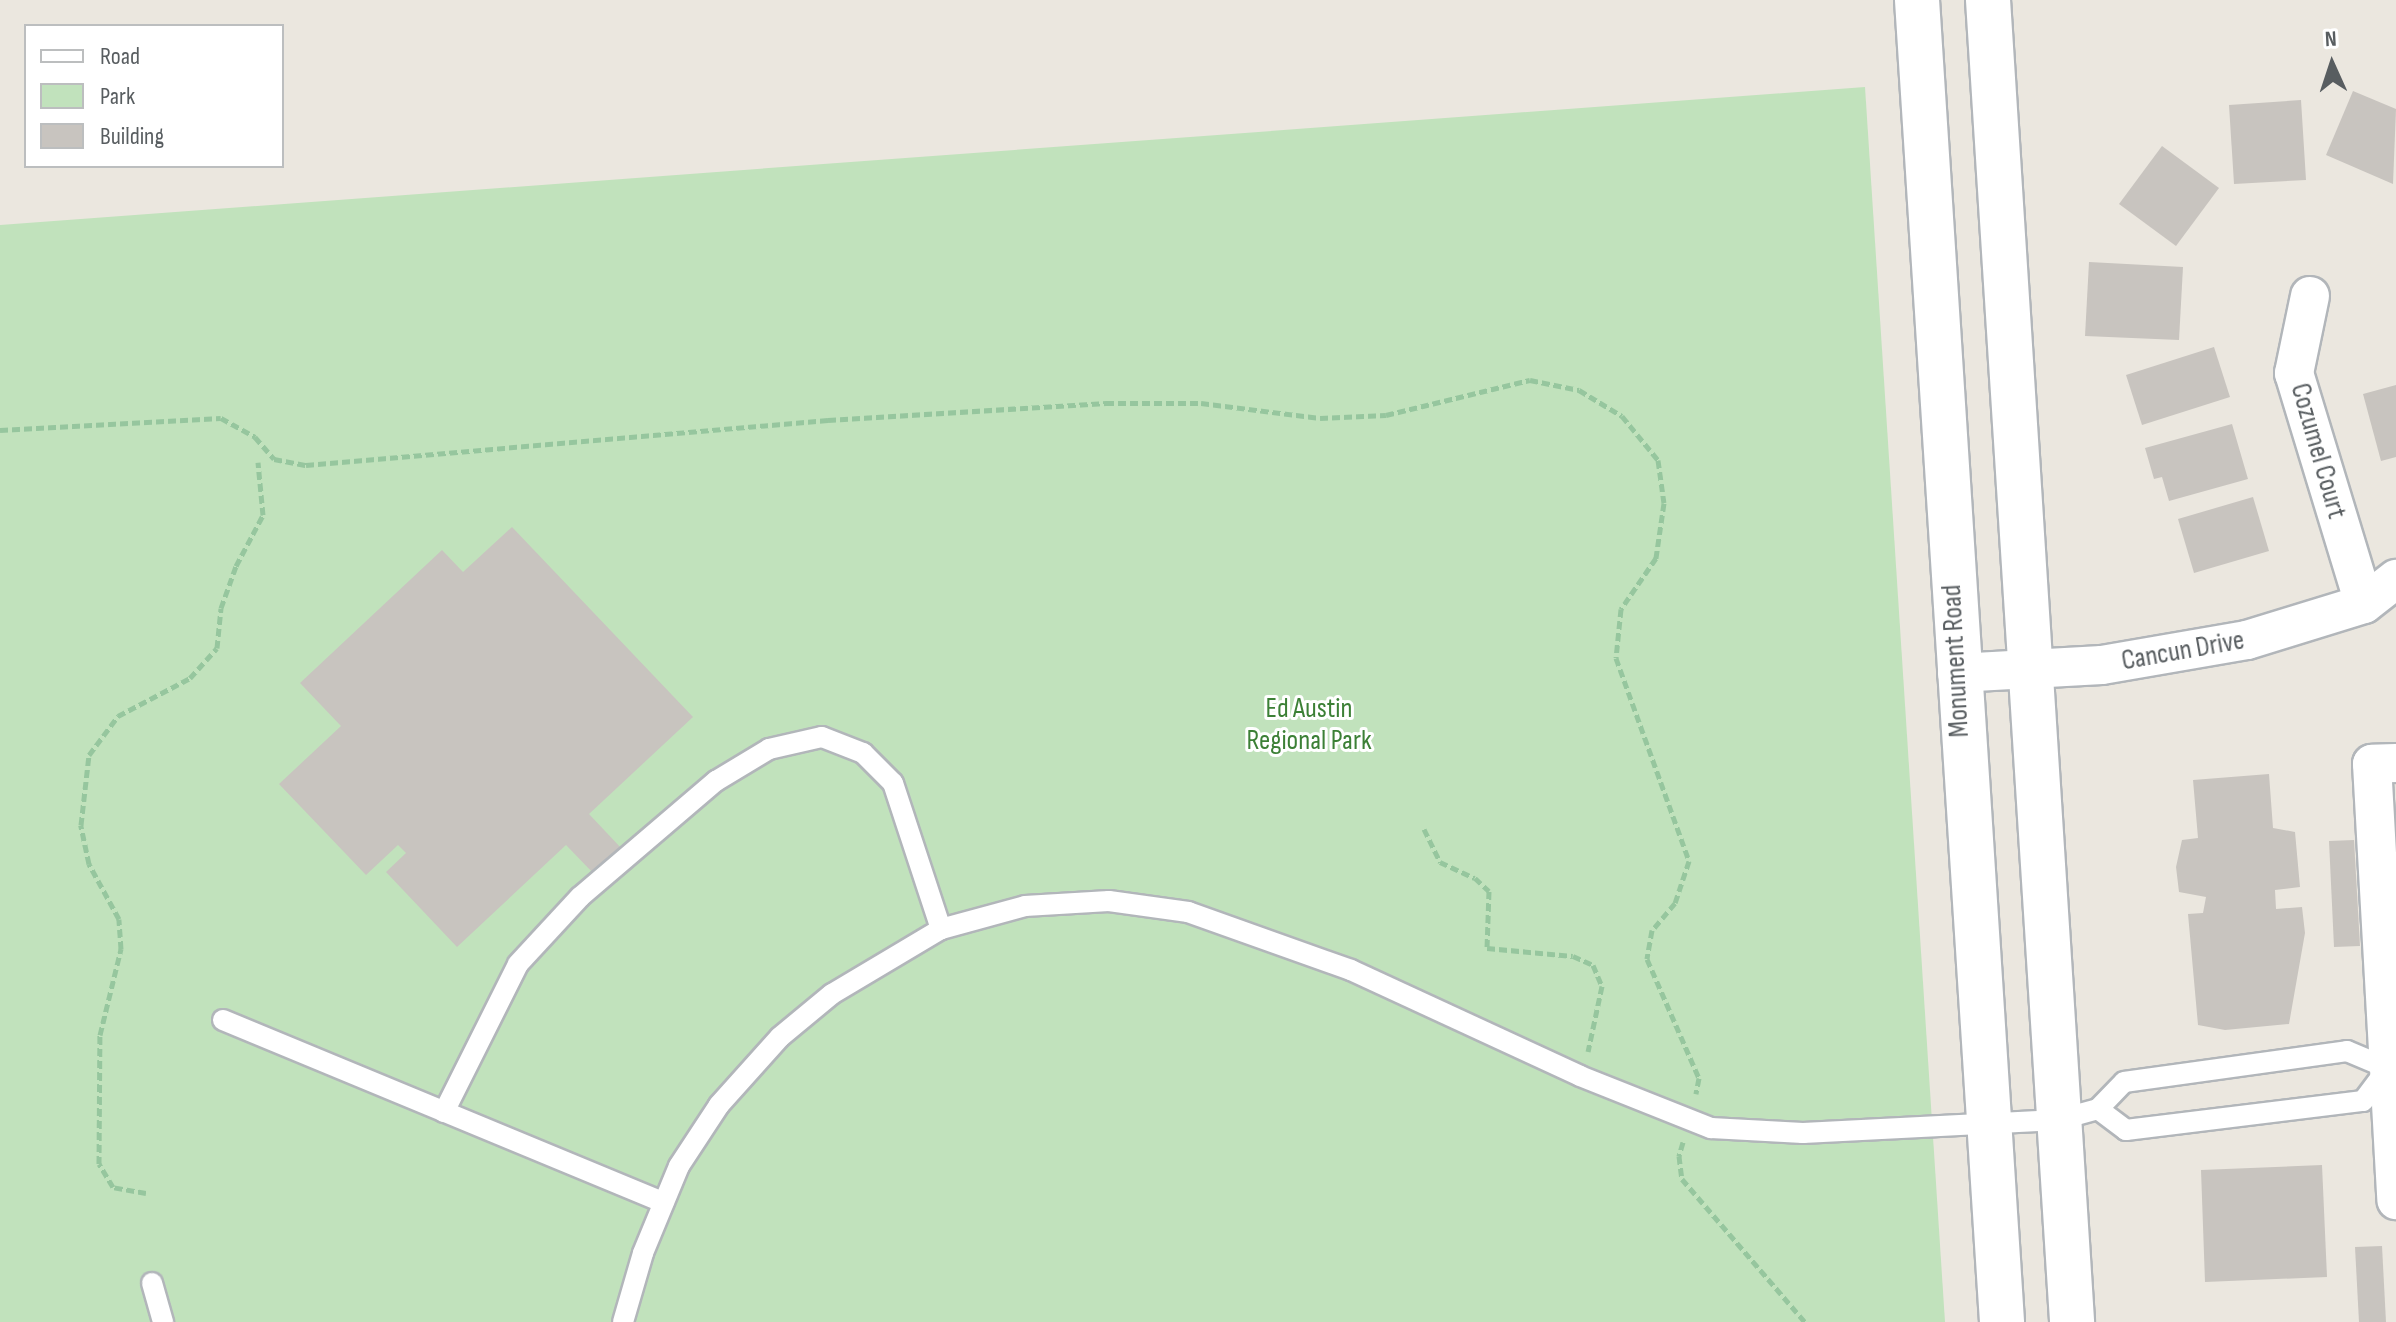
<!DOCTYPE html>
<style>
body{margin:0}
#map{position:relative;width:2396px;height:1322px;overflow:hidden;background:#ebe7df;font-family:"Sofia Sans Condensed",sans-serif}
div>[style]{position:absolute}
.green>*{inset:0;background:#c1e2bc}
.building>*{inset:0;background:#c8c4bf}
.path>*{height:5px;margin-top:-2.5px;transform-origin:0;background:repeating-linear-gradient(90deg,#96c69e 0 8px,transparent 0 12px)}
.roads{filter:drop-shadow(2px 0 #b2b6ba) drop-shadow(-2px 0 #b2b6ba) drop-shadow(0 2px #b2b6ba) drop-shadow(0 -2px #b2b6ba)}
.service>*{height:20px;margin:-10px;padding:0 10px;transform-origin:10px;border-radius:10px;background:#fff}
.minor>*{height:38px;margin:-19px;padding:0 19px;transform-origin:19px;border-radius:19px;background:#fff}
.tertiary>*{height:44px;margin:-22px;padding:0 22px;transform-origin:22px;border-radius:22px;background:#fff}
span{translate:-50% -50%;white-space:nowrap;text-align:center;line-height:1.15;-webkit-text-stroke:6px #fff;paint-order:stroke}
.street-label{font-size:28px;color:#585d60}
.park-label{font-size:28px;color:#3c8036}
.legend{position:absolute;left:24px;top:24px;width:260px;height:144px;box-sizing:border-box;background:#fff;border:2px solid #bcbebf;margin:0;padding:10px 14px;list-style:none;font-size:24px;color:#585d60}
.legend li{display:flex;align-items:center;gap:16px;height:40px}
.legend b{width:40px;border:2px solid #bcbebf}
.north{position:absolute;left:2292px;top:24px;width:80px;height:80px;-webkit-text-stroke:6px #fff;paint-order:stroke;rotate:357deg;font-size:22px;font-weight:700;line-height:32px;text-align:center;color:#585d60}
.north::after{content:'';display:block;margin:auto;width:28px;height:36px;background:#585d60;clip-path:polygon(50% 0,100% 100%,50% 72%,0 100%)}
</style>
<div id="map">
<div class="green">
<div style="clip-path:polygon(1865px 87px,1945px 1322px,0 1322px,0 225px)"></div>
</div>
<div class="building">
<div style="clip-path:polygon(2353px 91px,2396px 109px,2393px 184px,2326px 155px)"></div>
<div style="clip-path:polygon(2301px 100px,2306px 180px,2234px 184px,2229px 105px)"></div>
<div style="clip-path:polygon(2162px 146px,2219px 188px,2176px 246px,2119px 204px)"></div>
<div style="clip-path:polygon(2089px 262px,2183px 267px,2179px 340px,2085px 336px)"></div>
<div style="clip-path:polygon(2214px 347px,2230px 397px,2142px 425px,2126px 375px)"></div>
<div style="clip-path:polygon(2396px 385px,2396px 457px,2381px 461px,2363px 394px)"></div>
<div style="clip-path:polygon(2232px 424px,2248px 479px,2169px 501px,2162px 477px,2154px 479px,2145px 448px)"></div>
<div style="clip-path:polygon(2253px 497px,2269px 551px,2194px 573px,2178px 519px)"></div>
<div style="clip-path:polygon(512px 527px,693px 717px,589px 814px,622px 849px,595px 875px,566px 845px,457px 947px,386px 872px,406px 853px,398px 845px,366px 875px,279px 784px,341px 726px,300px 683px,442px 550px,463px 572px)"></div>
<div style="clip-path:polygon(2269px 774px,2273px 828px,2295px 832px,2300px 887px,2275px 890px,2276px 909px,2302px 907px,2305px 933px,2289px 1024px,2225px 1030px,2198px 1025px,2188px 914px,2203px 913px,2206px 897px,2179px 892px,2176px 867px,2182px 840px,2198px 838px,2193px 780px)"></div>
<div style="clip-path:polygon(2354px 840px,2360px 946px,2334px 947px,2329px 841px)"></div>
<div style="clip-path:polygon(2322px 1165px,2327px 1277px,2205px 1282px,2201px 1170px)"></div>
<div style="clip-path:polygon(2382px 1246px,2386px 1322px,2359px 1322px,2355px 1247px)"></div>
</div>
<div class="path">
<div style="left:0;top:430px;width:221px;rotate:-3.1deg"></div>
<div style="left:221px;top:418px;width:39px;rotate:29deg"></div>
<div style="left:255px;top:437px;width:29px;rotate:49deg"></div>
<div style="left:274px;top:459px;width:33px;rotate:11deg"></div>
<div style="left:306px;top:465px;width:524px;rotate:-4.93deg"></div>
<div style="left:828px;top:420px;width:279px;rotate:-3.5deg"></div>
<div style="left:1106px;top:403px;width:95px"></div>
<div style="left:1201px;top:403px;width:120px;rotate:7.2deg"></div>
<div style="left:1320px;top:418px;width:66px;rotate:-2.6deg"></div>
<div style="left:1386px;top:415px;width:148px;rotate:-13.7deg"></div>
<div style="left:1530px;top:380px;width:50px;rotate:11.5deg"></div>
<div style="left:1579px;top:390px;width:50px;rotate:31.2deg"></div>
<div style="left:1622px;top:416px;width:57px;rotate:50.7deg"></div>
<div style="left:1658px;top:460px;width:43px;rotate:82.1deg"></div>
<div style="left:1664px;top:503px;width:56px;rotate:98.3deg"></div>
<div style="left:1656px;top:558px;width:62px;rotate:124.5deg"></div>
<div style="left:1621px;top:609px;width:49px;rotate:95.8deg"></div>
<div style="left:1616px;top:658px;width:216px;rotate:70.2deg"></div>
<div style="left:1689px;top:861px;width:44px;rotate:108.4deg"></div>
<div style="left:1675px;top:903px;width:35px;rotate:130deg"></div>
<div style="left:1652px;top:930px;width:29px;rotate:100deg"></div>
<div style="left:1647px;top:959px;width:130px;rotate:66.4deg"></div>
<div style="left:1699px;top:1078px;width:16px;rotate:101deg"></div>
<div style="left:1424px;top:829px;width:37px;rotate:64deg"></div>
<div style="left:1440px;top:862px;width:38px;rotate:25deg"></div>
<div style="left:1475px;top:878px;width:19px;rotate:43deg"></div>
<div style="left:1489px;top:891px;width:57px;rotate:92deg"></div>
<div style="left:1487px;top:948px;width:86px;rotate:5.3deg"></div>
<div style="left:1573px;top:956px;width:22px;rotate:24deg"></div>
<div style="left:1593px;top:965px;width:23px;rotate:67deg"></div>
<div style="left:1602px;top:986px;width:67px;rotate:102deg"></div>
<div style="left:1683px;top:1142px;width:15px;rotate:106deg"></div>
<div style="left:1679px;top:1156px;width:23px;rotate:83deg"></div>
<div style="left:1682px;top:1179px;width:189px;rotate:49.3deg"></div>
<div style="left:146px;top:1193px;width:34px;rotate:-170deg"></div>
<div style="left:113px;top:1187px;width:27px;rotate:-121deg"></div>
<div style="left:99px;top:1164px;width:129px;rotate:-89.6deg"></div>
<div style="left:100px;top:1035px;width:89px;rotate:-76.3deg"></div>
<div style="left:121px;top:949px;width:30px;rotate:-94deg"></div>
<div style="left:119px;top:919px;width:63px;rotate:-118.6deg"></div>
<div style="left:89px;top:864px;width:40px;rotate:-102deg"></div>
<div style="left:81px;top:825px;width:70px;rotate:-83.5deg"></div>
<div style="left:89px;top:755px;width:49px;rotate:-53.4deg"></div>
<div style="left:118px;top:716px;width:81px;rotate:-27.8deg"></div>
<div style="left:190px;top:678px;width:40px;rotate:-48deg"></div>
<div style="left:217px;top:648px;width:40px;rotate:-84.3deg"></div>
<div style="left:221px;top:608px;width:45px;rotate:-70.3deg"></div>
<div style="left:236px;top:566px;width:58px;rotate:-62.1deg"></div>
<div style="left:263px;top:515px;width:53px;rotate:-95.4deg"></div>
</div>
<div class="roads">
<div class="service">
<div style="left:223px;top:1020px;width:477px;rotate:22.5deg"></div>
<div style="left:2098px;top:1109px;width:35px;rotate:37deg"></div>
<div style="left:2126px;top:1130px;width:239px;rotate:-7deg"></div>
<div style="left:2363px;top:1101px;width:39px;rotate:-53deg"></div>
<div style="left:444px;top:1112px;width:165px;rotate:-63.4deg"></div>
<div style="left:518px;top:964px;width:91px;rotate:-47.2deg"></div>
<div style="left:580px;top:897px;width:179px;rotate:-40.5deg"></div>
<div style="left:716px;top:781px;width:62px;rotate:-31.1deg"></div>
<div style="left:769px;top:749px;width:54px;rotate:-12.8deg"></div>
<div style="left:822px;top:737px;width:44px;rotate:21.3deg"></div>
<div style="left:863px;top:753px;width:42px;rotate:45deg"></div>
<div style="left:893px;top:783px;width:154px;rotate:71.8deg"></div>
<div style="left:152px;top:1283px;width:41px;rotate:74.2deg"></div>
<div style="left:623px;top:1322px;width:72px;rotate:-73.8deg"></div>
<div style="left:643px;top:1253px;width:94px;rotate:-67.5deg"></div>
<div style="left:679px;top:1166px;width:73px;rotate:-56.7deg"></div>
<div style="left:719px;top:1105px;width:91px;rotate:-48.1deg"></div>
<div style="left:780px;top:1037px;width:67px;rotate:-39.6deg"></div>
<div style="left:832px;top:994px;width:127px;rotate:-30.8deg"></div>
<div style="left:941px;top:929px;width:87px;rotate:-15.3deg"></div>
<div style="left:1025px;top:906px;width:84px;rotate:-3.4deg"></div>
<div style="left:1109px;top:901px;width:80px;rotate:7.9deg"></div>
<div style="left:1188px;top:912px;width:173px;rotate:19.6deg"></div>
<div style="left:1351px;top:970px;width:252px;rotate:24.8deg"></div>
<div style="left:1580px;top:1076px;width:141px;rotate:21.7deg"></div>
<div style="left:1711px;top:1128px;width:92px;rotate:3.1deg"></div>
<div style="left:1803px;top:1133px;width:255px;rotate:-2.9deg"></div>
<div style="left:2058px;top:1120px;width:41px;rotate:-15.4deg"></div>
<div style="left:2098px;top:1109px;width:37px;rotate:-46deg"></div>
<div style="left:2124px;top:1082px;width:225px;rotate:-7.9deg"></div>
<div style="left:2347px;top:1051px;width:49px;rotate:22.9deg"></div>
</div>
<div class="minor">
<div style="left:2310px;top:296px;width:79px;rotate:101.7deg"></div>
<div style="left:2294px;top:373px;width:241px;rotate:73.1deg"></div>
<div style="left:1957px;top:673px;width:145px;rotate:-3.2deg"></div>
<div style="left:2102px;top:665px;width:147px;rotate:-9.8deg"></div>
<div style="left:2247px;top:640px;width:122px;rotate:-17.1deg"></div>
<div style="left:2364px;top:604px;width:41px;rotate:-38deg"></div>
<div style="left:2396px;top:763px;width:24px;rotate:178deg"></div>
<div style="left:2372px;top:764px;width:437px;rotate:86.8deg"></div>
</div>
<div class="tertiary">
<div style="left:1917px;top:0;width:1325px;rotate:86.32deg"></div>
<div style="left:1988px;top:0;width:1325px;rotate:86.36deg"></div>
</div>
</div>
<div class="street-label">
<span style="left:2318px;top:451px;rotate:74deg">Cozumel Court</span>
<span style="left:2183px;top:651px;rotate:-10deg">Cancun Drive</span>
<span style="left:1956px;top:661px;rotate:-93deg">Monument Road</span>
</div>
<div class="park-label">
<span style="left:1309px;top:725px">Ed Austin<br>Regional Park</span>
</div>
<ul class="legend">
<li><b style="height:10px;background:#fff"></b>Road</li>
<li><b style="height:22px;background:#c1e2bc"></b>Park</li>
<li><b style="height:22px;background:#c8c4bf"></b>Building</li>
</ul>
<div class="north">N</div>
</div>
